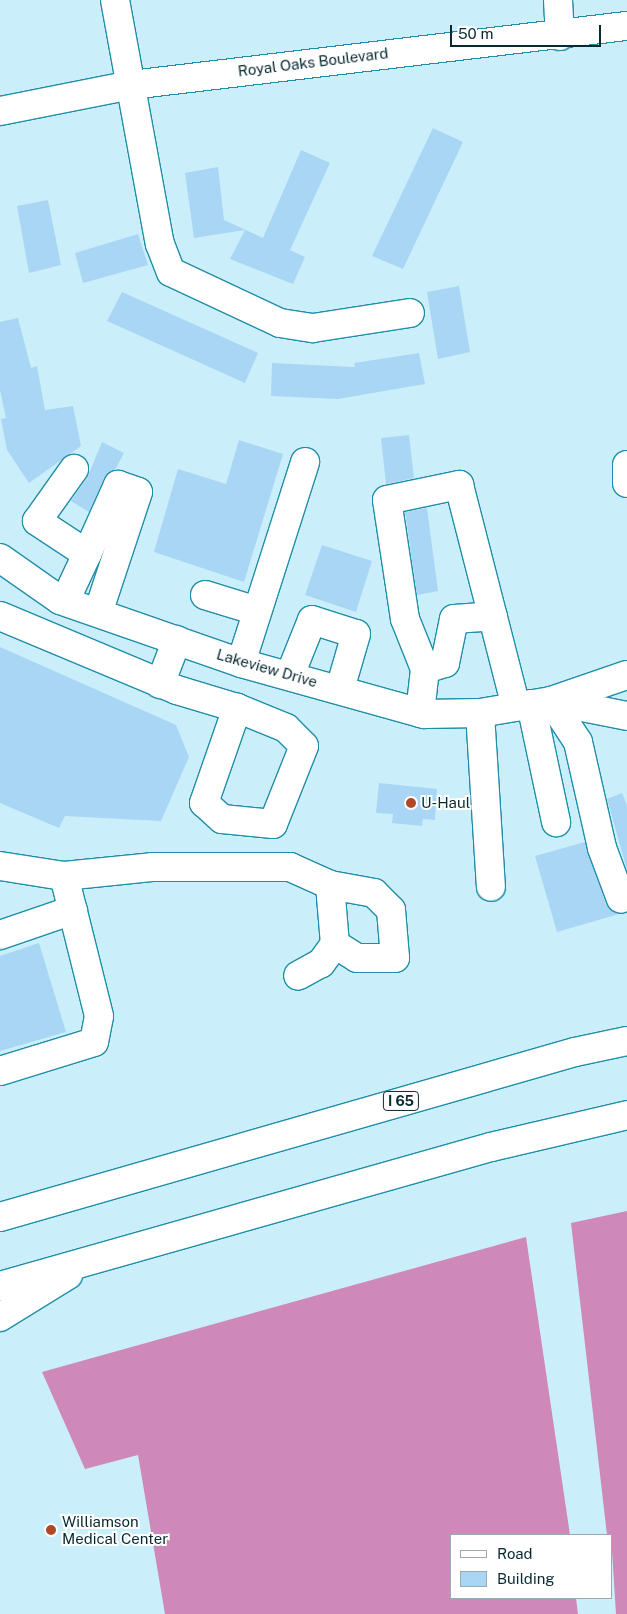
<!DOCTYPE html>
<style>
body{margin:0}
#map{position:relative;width:627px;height:1614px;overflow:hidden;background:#cbeffa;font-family:"Public Sans",sans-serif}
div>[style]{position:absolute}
.forest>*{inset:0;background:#ce88b9}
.building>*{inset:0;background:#a9d6f5}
.roads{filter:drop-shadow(1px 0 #1f8ea8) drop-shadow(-1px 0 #1f8ea8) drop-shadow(0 1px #1f8ea8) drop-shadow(0 -1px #1f8ea8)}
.minor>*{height:28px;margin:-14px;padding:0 14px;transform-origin:14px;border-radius:14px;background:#fff}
.major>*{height:28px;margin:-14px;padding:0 14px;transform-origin:14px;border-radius:14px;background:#fff}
.highway>*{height:28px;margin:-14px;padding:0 14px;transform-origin:14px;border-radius:14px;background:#fff}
.dots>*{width:14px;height:14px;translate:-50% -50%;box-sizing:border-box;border:2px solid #fff;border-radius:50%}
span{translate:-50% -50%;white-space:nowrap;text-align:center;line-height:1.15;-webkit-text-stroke:4px #fff;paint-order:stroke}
.shield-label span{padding:1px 4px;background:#fff;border:1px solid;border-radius:4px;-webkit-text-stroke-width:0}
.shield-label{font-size:14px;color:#082931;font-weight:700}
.street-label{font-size:15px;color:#082931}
.poi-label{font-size:15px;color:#082931}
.left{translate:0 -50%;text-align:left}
.legend{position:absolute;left:450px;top:1534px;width:162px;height:65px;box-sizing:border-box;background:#fff;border:1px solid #9ca9ad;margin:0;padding:6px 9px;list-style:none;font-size:15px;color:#082931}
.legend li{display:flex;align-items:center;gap:10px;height:25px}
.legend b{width:25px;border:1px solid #9ca9ad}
.scale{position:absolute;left:450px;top:25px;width:151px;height:22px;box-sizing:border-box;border:2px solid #082931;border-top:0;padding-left:6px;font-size:15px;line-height:18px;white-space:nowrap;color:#082931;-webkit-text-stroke:4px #fff;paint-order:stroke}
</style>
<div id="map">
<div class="forest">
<div style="clip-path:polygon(627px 1211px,627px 1614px,616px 1614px,611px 1535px,607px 1535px,571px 1223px)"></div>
<div style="clip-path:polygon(526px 1237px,570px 1535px,451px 1535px,451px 1598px,576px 1598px,578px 1614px,165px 1614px,138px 1455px,85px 1469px,42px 1372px)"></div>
</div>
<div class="building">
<div style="clip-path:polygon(433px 128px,463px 142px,403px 269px,372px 256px)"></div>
<div style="clip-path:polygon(301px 150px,330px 163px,290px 250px,305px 257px,293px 284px,230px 259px,245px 230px,194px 238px,185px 173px,218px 167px,224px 220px,263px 238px)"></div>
<div style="clip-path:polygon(48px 200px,61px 265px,29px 273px,17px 206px)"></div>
<div style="clip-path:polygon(138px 234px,148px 265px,83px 283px,75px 253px)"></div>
<div style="clip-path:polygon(459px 286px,470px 352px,438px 359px,427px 292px)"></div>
<div style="clip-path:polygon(122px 292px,258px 353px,245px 383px,107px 321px)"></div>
<div style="clip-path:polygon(18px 318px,31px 368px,37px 366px,45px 410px,73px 406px,81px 446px,29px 483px,7px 450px,1px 419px,6px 418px,0 390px,0 322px)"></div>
<div style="clip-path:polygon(419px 353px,425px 384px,338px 399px,271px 396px,272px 363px,355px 367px,354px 363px)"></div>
<div style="clip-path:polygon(409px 435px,414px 478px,386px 484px,381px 438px)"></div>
<div style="clip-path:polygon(239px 440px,283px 454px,244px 582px,154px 552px,178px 469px,226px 484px)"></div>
<div style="clip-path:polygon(102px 442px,124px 453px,115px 470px,104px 478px,89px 512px,71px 501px,87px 478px)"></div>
<div style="clip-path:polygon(427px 508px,438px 591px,417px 595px,405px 512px)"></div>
<div style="clip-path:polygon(322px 545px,372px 561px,356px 612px,305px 595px)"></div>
<div style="clip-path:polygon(0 647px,176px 725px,189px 757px,161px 821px,65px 816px,59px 828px,0 803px)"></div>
<div style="clip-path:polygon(379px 783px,437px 789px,435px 820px,423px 819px,422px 826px,392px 823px,393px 814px,376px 813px)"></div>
<div style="clip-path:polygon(622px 793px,627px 805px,627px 870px,607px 799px)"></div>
<div style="clip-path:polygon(585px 842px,606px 904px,619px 914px,557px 932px,535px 856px)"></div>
<div style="clip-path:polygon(39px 943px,66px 1032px,0 1051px,0 956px)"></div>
</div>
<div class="roads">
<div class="minor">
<div style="left:115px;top:0;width:248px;rotate:79.6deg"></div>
<div style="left:160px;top:244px;width:30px;rotate:69deg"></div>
<div style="left:171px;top:272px;width:120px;rotate:25.1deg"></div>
<div style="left:280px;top:323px;width:33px;rotate:9deg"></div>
<div style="left:313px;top:328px;width:98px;rotate:-8.8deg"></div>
<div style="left:558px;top:0;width:36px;rotate:87deg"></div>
<div style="left:627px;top:465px;width:18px;rotate:90deg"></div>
<div style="left:87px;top:554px;width:76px;rotate:-65.8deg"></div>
<div style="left:118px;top:485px;width:21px;rotate:19deg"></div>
<div style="left:138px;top:492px;width:127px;rotate:108.3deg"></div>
<div style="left:0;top:558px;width:73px;rotate:35deg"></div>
<div style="left:60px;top:600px;width:192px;rotate:19.2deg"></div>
<div style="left:241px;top:663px;width:190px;rotate:15.6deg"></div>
<div style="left:424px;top:714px;width:56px;rotate:-1deg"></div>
<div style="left:480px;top:713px;width:72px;rotate:-9.6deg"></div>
<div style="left:551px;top:701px;width:80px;rotate:-18.9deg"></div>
<div style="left:205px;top:595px;width:54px;rotate:17.1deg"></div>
<div style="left:65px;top:601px;width:52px;rotate:-64.9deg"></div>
<div style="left:87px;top:554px;width:60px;rotate:-146.6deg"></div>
<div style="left:37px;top:521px;width:64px;rotate:-54.6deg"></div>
<div style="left:0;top:616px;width:192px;rotate:22.7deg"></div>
<div style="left:177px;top:690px;width:63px;rotate:16.7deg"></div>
<div style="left:237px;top:708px;width:53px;rotate:22.2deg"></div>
<div style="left:286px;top:728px;width:25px;rotate:45deg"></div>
<div style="left:304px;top:746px;width:84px;rotate:111.7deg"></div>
<div style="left:273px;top:824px;width:51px;rotate:-174.4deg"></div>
<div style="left:222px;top:819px;width:24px;rotate:-138deg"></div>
<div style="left:204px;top:803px;width:101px;rotate:-70.8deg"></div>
<div style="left:241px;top:663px;width:211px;rotate:-72.3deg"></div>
<div style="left:425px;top:669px;width:21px;rotate:-17deg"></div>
<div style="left:445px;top:663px;width:45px;rotate:-78.4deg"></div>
<div style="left:454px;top:619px;width:39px;rotate:-4deg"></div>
<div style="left:290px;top:675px;width:59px;rotate:-68.2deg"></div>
<div style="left:312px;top:620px;width:46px;rotate:17.7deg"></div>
<div style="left:356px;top:634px;width:57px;rotate:106.2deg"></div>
<div style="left:160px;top:684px;width:47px;rotate:-68.9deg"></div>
<div style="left:551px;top:701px;width:49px;rotate:56.6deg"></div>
<div style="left:578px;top:742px;width:109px;rotate:77.2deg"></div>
<div style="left:602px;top:848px;width:54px;rotate:69.6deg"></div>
<div style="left:552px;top:701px;width:76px;rotate:11.3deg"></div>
<div style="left:531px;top:704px;width:121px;rotate:78deg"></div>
<div style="left:420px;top:713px;width:44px;rotate:-83.5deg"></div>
<div style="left:425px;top:669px;width:54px;rotate:-111.8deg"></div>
<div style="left:405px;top:619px;width:120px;rotate:-98.6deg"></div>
<div style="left:387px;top:500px;width:74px;rotate:-11.8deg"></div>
<div style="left:459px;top:485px;width:229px;rotate:75.6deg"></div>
<div style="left:480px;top:713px;width:174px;rotate:86.4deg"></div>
<div style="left:0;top:866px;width:65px;rotate:8.9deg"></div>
<div style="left:64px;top:876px;width:88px;rotate:-5.8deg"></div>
<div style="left:152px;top:867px;width:138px"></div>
<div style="left:290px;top:867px;width:44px;rotate:24.2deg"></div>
<div style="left:330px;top:885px;width:59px;rotate:85.2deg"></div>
<div style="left:335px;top:944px;width:24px;rotate:126deg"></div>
<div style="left:321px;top:963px;width:26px;rotate:151deg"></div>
<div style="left:330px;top:885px;width:45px;rotate:10.3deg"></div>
<div style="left:374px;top:893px;width:24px;rotate:45deg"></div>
<div style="left:391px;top:910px;width:48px;rotate:85.2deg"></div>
<div style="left:395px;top:958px;width:38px;rotate:180deg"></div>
<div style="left:357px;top:958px;width:26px;rotate:-148deg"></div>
<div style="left:0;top:935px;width:77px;rotate:-18.9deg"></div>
<div style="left:0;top:1071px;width:98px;rotate:-17.1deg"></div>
<div style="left:94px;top:1042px;width:26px;rotate:-79deg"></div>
<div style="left:99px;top:1016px;width:144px;rotate:-104deg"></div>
</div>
<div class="major">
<div style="left:0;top:111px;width:134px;rotate:-11.2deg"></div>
<div style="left:131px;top:85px;width:499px;rotate:-6.8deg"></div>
</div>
<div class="highway">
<div style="left:0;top:1217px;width:598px;rotate:-16.01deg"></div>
<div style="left:575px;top:1052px;width:53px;rotate:-11.9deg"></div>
<div style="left:0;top:1286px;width:510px;rotate:-15.81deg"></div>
<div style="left:491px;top:1147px;width:140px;rotate:-13.2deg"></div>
<div style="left:0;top:1317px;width:80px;rotate:-31.7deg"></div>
</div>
</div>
<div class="dots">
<div style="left:411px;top:803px;background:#b04825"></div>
<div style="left:51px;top:1530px;background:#b04825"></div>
</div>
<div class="shield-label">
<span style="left:401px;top:1101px">I 65</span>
</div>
<div class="street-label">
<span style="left:313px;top:62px;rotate:-7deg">Royal Oaks Boulevard</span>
<span style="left:267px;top:668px;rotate:16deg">Lakeview Drive</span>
</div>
<div class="poi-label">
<span class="left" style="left:421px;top:803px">U-Haul</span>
<span class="left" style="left:62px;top:1530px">Williamson<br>Medical Center</span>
</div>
<ul class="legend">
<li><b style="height:6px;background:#fff"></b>Road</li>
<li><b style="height:14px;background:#a9d6f5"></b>Building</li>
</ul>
<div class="scale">50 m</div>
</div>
